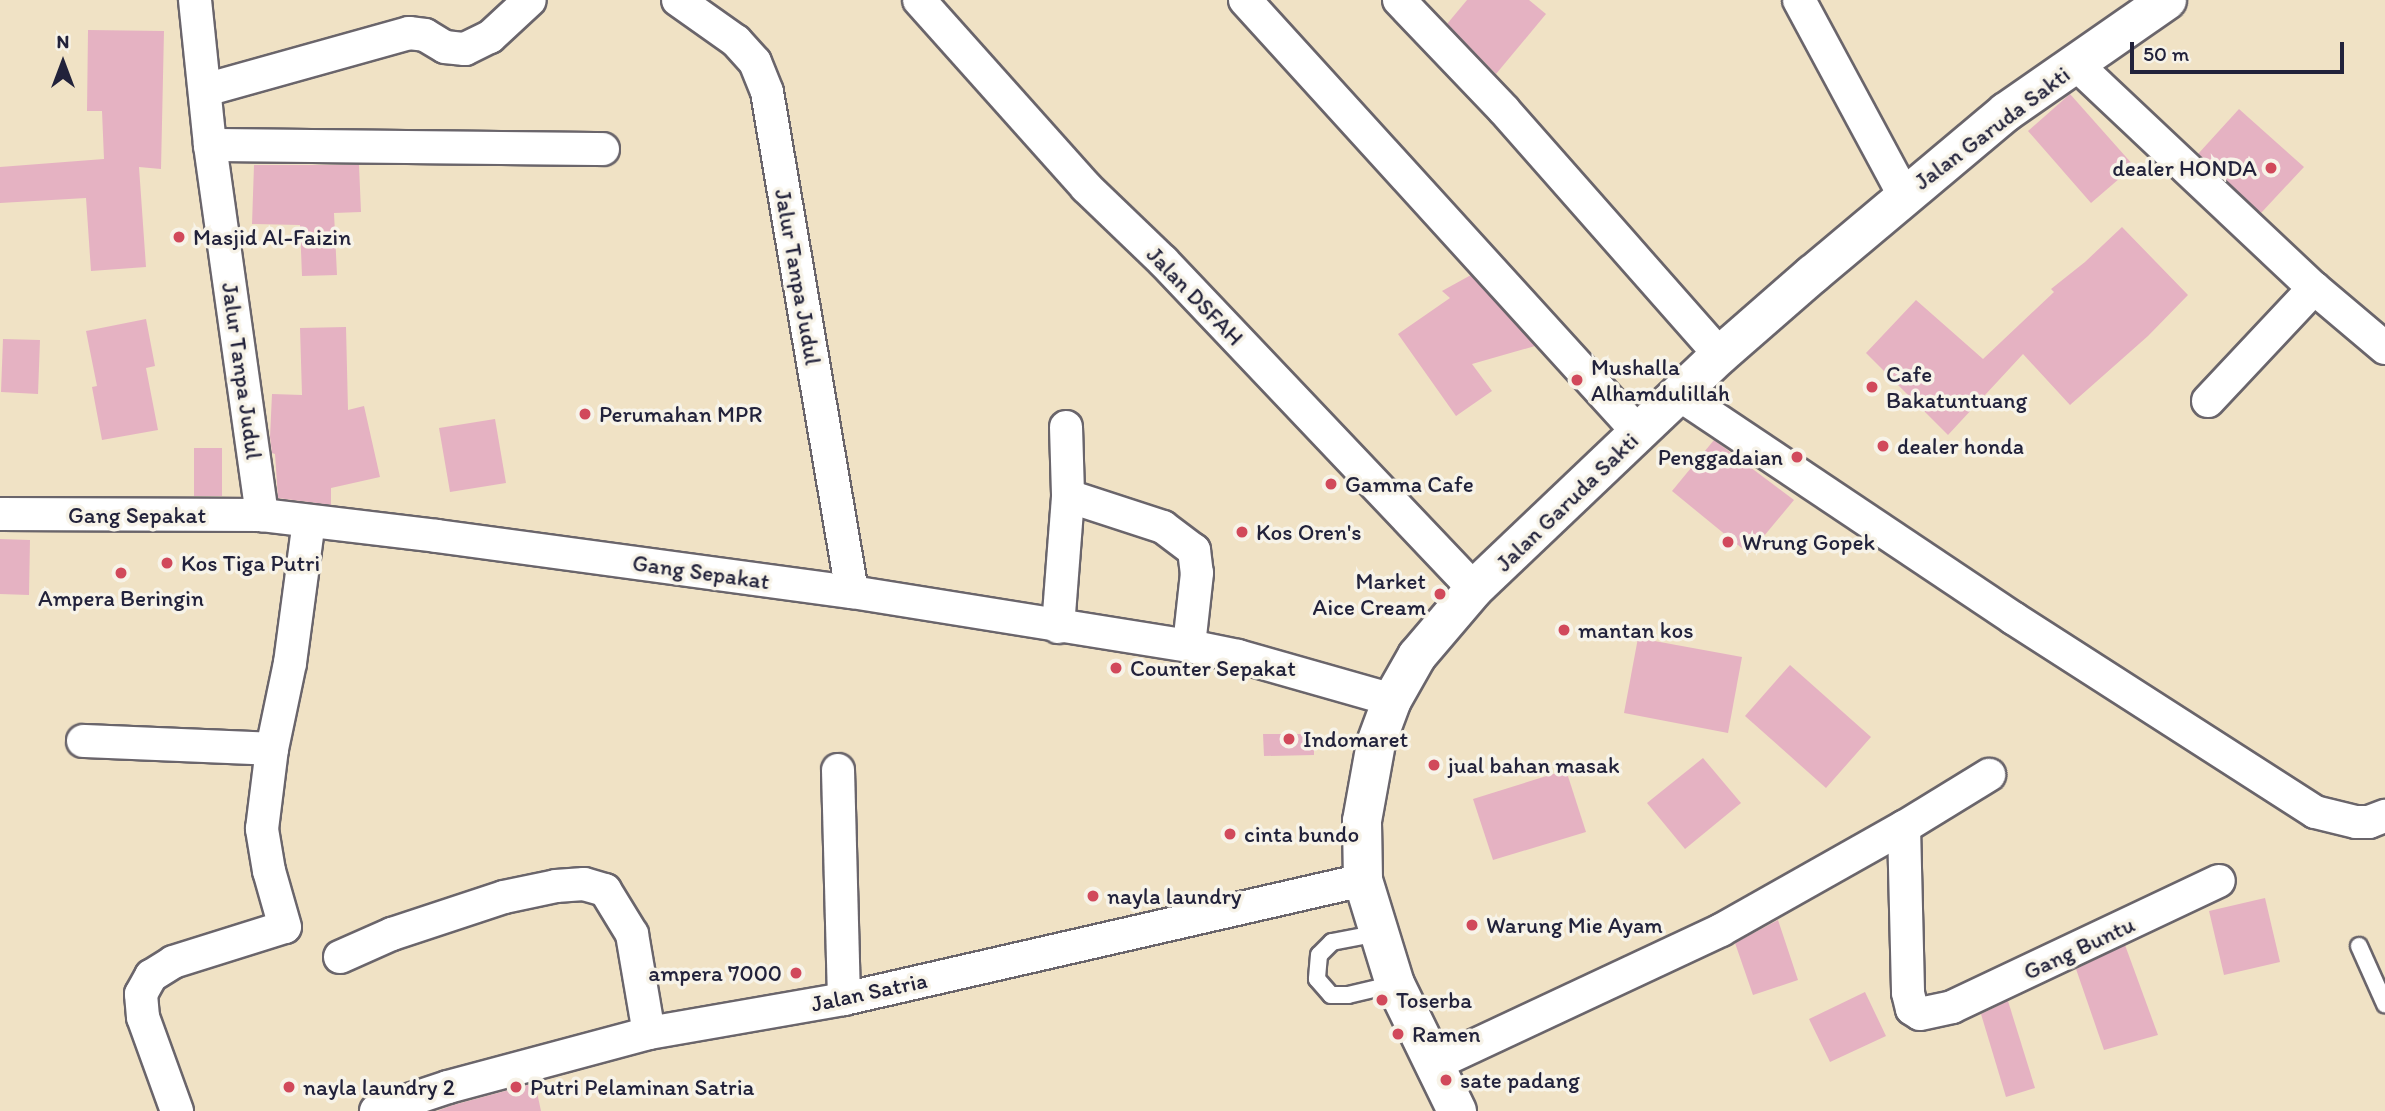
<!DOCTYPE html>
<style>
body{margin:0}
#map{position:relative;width:2385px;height:1111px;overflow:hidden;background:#f0e2c5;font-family:Itim,sans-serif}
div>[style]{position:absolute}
.building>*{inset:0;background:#e5b2c2}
.roads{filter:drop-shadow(2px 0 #6a656b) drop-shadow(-2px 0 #6a656b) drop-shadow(0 2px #6a656b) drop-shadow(0 -2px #6a656b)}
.service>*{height:16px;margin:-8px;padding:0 8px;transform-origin:8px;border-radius:8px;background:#fff}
.minor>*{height:32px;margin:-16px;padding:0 16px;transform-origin:16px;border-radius:16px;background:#fff}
.trunk>*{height:38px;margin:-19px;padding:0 19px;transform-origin:19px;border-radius:19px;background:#fff}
.dots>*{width:19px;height:19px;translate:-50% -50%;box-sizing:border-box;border:4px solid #f7f3e8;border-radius:50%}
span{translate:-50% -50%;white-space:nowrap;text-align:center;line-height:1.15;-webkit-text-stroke:7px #f7f3e8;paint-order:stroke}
.street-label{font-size:23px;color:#22223b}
.poi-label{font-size:23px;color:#22223b}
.right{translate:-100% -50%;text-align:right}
.left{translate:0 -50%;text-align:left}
.north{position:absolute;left:28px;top:28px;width:70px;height:70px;-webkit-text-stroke:5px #f7f3e8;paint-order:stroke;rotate:0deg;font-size:19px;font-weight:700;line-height:28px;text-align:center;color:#22223b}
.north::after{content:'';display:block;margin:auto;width:24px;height:32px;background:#22223b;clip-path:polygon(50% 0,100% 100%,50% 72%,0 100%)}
.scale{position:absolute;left:2130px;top:42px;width:214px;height:32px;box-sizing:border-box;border:4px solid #22223b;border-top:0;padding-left:9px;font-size:21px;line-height:24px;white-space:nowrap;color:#22223b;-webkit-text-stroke:5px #f7f3e8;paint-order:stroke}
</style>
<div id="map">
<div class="building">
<div style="clip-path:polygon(1467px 0,1529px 0,1546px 14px,1496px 74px,1447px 24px)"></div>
<div style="clip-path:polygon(88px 30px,164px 31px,161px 169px,139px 167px,146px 267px,91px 271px,86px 198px,0 203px,0 167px,104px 159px,102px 111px,87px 111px)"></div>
<div style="clip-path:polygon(2070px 94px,2134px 166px,2091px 203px,2028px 131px)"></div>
<div style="clip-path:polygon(2239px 109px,2304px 167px,2261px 213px,2198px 154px)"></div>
<div style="clip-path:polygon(254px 165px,359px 165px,361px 212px,334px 213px,337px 275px,302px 276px,300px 225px,252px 224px)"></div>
<div style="clip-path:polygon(2122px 227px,2188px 295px,2148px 336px,2070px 405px,2023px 354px,1948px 435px,1866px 353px,1916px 300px,1983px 359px,2054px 292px,2051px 289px,2085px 262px)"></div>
<div style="clip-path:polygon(1471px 275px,1535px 346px,1472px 364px,1492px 391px,1456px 416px,1398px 334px,1450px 298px,1442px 291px)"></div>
<div style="clip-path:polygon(146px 319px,155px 366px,146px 368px,158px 430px,102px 440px,92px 387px,97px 386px,86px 331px)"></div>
<div style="clip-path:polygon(346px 327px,348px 410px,364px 406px,380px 477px,331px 488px,331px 505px,278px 498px,275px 454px,272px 453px,270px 437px,272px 394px,302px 395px,300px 328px)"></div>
<div style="clip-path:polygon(3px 339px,40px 340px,38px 394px,1px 392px)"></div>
<div style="clip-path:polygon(495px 419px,506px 483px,450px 492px,439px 428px)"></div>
<div style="clip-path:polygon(1714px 440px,1794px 500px,1749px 554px,1672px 491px)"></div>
<div style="clip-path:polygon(194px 448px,222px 448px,222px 496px,194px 496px)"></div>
<div style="clip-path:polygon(0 539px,30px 540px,29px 595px,0 594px)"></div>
<div style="clip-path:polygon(1638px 638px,1742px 657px,1728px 733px,1624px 713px)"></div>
<div style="clip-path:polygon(1790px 665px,1871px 737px,1826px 788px,1745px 716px)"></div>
<div style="clip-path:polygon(1263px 734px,1314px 734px,1314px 755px,1264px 756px)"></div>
<div style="clip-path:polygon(1703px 758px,1741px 803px,1685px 849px,1647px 803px)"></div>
<div style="clip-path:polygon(1566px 770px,1586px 832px,1493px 860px,1473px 799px)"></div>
<div style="clip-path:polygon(2265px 898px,2280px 962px,2224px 975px,2209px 911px)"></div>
<div style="clip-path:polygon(1778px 920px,1798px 980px,1753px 995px,1735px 943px)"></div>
<div style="clip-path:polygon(2125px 945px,2158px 1035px,2104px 1050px,2076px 969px)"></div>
<div style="clip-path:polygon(1865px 992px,1886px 1036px,1830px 1062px,1809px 1019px)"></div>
<div style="clip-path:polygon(2008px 1001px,2035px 1088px,2006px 1097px,1981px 1014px)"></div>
<div style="clip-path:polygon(535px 1083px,541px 1111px,437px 1111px,453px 1105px)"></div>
</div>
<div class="roads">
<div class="service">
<div style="left:1379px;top:933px;width:48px;rotate:169.2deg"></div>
<div style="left:1332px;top:942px;width:18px;rotate:135deg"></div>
<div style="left:1319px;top:955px;width:24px;rotate:95deg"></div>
<div style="left:1317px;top:979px;width:21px;rotate:49deg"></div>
<div style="left:1331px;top:995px;width:17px"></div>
<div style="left:1348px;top:995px;width:48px;rotate:-13.2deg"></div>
<div style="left:2359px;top:946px;width:64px;rotate:65.9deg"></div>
</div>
<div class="minor">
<div style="left:195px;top:0;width:146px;rotate:84.1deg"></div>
<div style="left:210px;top:145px;width:374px;rotate:82deg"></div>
<div style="left:678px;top:0;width:71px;rotate:35.3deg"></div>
<div style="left:736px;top:41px;width:28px;rotate:48deg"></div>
<div style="left:755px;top:62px;width:32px;rotate:68deg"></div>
<div style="left:767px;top:92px;width:507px;rotate:80.35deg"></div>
<div style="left:919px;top:0;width:251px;rotate:48.2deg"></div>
<div style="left:1086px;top:187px;width:107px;rotate:43.9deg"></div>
<div style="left:1163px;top:261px;width:452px;rotate:46.5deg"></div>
<div style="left:1245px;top:0;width:585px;rotate:47.7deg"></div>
<div style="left:1399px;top:0;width:152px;rotate:46.3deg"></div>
<div style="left:1504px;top:110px;width:327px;rotate:48.6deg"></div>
<div style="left:1799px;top:0;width:221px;rotate:61.7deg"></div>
<div style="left:2076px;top:64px;width:327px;rotate:43.3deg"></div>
<div style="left:2314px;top:288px;width:93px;rotate:40.2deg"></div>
<div style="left:205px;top:90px;width:212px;rotate:-15.6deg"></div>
<div style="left:409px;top:33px;width:16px;rotate:7deg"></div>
<div style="left:425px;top:35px;width:23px;rotate:31deg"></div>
<div style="left:445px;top:47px;width:20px;rotate:6deg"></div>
<div style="left:465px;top:49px;width:28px;rotate:-26deg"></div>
<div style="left:490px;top:37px;width:54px;rotate:-42.8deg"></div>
<div style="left:210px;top:145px;width:393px;rotate:0.6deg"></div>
<div style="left:1680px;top:395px;width:401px;rotate:33.8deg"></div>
<div style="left:2013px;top:618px;width:359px;rotate:32.7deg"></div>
<div style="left:2315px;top:812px;width:42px;rotate:13.7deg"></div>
<div style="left:2356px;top:822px;width:13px"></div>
<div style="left:2369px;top:822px;width:17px;rotate:-21deg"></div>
<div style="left:2208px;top:401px;width:155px;rotate:-46.8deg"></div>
<div style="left:1066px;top:427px;width:69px;rotate:88.3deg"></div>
<div style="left:1068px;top:496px;width:100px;rotate:18.1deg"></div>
<div style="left:1163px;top:527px;width:39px;rotate:37deg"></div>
<div style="left:1194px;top:550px;width:23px;rotate:83deg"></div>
<div style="left:1197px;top:573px;width:73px;rotate:96.3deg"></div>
<div style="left:0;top:514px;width:262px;rotate:0.2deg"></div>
<div style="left:262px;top:515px;width:176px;rotate:6.8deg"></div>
<div style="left:437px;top:536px;width:419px;rotate:7.7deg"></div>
<div style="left:852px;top:592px;width:341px;rotate:9.1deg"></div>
<div style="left:1189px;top:646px;width:50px;rotate:11.5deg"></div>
<div style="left:1238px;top:656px;width:160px;rotate:15.9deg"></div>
<div style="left:1058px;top:627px;width:131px;rotate:-85.6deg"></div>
<div style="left:83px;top:741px;width:189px;rotate:2.4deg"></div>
<div style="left:838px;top:770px;width:229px;rotate:88.5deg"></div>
<div style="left:1904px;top:827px;width:166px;rotate:88.6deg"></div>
<div style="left:1908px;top:993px;width:16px;rotate:76deg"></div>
<div style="left:1912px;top:1009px;width:9px;rotate:32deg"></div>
<div style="left:1920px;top:1014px;width:33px;rotate:-12deg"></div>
<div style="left:1952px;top:1007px;width:295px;rotate:-25.3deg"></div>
<div style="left:340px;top:957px;width:57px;rotate:-23.9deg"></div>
<div style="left:392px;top:934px;width:118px;rotate:-18.3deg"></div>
<div style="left:504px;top:897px;width:53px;rotate:-11.9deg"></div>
<div style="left:556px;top:886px;width:28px;rotate:-4deg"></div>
<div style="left:584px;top:884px;width:22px;rotate:16deg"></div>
<div style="left:605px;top:890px;width:52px;rotate:58.5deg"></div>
<div style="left:632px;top:934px;width:100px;rotate:80.3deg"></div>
<div style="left:1435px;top:1064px;width:316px;rotate:-25.1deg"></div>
<div style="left:1721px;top:930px;width:210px;rotate:-29.4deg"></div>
<div style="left:1904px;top:827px;width:100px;rotate:-31.5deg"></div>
<div style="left:177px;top:1111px;width:100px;rotate:-109.9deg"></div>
<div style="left:143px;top:1017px;width:23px;rotate:-95deg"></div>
<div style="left:141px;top:994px;width:21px;rotate:-61deg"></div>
<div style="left:151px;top:976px;width:26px;rotate:-32deg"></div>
<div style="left:173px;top:962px;width:117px;rotate:-17.4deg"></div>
<div style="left:285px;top:927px;width:58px;rotate:-105.9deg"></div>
<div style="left:269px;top:871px;width:43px;rotate:-99.5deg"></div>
<div style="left:262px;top:829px;width:81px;rotate:-82.9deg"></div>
<div style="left:272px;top:749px;width:88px;rotate:-78.2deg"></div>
<div style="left:290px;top:663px;width:143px;rotate:-82.4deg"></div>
<div style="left:376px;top:1111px;width:76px;rotate:-18.4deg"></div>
<div style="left:448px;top:1087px;width:208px;rotate:-15deg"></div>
<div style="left:649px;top:1033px;width:198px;rotate:-9.9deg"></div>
<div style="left:844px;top:999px;width:532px;rotate:-12.91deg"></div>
</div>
<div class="trunk">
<div style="left:1457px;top:1111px;width:141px;rotate:-116deg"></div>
<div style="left:1395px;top:984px;width:109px;rotate:-107.1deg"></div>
<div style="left:1363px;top:880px;width:59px;rotate:-91deg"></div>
<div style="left:1362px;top:821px;width:79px;rotate:-79.8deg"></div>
<div style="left:1376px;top:743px;width:46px;rotate:-69.6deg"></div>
<div style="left:1392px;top:700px;width:51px;rotate:-60.4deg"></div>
<div style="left:1417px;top:656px;width:88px;rotate:-49.6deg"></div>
<div style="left:1474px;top:589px;width:340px;rotate:-43.6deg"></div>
<div style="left:1720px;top:355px;width:123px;rotate:-41.1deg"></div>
<div style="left:1813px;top:274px;width:252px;rotate:-40deg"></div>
<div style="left:2006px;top:112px;width:196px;rotate:-34.8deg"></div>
</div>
</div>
<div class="dots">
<div style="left:2271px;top:168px;background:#d1495b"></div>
<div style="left:179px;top:237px;background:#d1495b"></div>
<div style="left:1577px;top:380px;background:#d1495b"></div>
<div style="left:1872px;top:387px;background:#d1495b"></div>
<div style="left:585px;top:414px;background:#d1495b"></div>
<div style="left:1883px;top:446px;background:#d1495b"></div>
<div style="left:1797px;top:457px;background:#d1495b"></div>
<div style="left:1331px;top:484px;background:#d1495b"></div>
<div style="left:1242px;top:532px;background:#d1495b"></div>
<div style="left:1728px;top:542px;background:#d1495b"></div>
<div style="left:167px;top:563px;background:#d1495b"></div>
<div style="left:121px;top:573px;background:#d1495b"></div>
<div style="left:1440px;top:594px;background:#d1495b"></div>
<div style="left:1564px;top:630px;background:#d1495b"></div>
<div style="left:1116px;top:668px;background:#d1495b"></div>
<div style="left:1289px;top:739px;background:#d1495b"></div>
<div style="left:1434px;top:765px;background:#d1495b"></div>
<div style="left:1230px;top:834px;background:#d1495b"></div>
<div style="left:1093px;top:896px;background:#d1495b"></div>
<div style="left:1472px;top:925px;background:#d1495b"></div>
<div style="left:796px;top:973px;background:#d1495b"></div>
<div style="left:1382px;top:1000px;background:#d1495b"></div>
<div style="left:1398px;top:1034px;background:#d1495b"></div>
<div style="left:1446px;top:1080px;background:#d1495b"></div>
<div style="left:289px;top:1087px;background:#d1495b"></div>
<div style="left:516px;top:1087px;background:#d1495b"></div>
</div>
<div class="street-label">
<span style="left:1992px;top:128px;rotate:-37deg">Jalan Garuda Sakti</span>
<span style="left:798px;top:277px;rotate:80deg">Jalur Tanpa Judul</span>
<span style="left:1195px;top:296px;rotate:46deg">Jalan DSFAH</span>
<span style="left:242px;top:371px;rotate:82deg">Jalur Tanpa Judul</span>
<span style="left:1567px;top:502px;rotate:-44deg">Jalan Garuda Sakti</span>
<span style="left:137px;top:515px">Gang Sepakat</span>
<span style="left:701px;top:572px;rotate:8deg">Gang Sepakat</span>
<span style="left:2079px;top:948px;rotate:-25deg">Gang Buntu</span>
<span style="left:869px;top:992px;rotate:-12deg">Jalan Satria</span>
</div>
<div class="poi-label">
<span class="right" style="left:2257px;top:168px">dealer HONDA</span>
<span class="left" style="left:193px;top:237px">Masjid Al-Faizin</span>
<span class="left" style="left:1591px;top:380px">Mushalla<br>Alhamdulillah</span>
<span class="left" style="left:1886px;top:387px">Cafe<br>Bakatuntuang</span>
<span class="left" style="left:599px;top:414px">Perumahan MPR</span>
<span class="left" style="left:1897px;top:446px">dealer honda</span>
<span class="right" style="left:1783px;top:457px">Penggadaian</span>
<span class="left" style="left:1345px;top:484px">Gamma Cafe</span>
<span class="left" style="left:1256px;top:532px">Kos Oren's</span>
<span class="left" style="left:1742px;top:542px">Wrung Gopek</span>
<span class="left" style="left:181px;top:563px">Kos Tiga Putri</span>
<span class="right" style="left:1426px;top:594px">Market<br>Aice Cream</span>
<span style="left:121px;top:598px">Ampera Beringin</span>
<span class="left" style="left:1578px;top:630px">mantan kos</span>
<span class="left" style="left:1130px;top:668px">Counter Sepakat</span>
<span class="left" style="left:1303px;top:739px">Indomaret</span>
<span class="left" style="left:1448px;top:765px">jual bahan masak</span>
<span class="left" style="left:1244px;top:834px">cinta bundo</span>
<span class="left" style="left:1107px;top:896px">nayla laundry</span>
<span class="left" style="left:1486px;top:925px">Warung Mie Ayam</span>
<span class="right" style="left:782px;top:973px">ampera 7000</span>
<span class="left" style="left:1396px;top:1000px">Toserba</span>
<span class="left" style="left:1412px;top:1034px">Ramen</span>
<span class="left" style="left:1460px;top:1080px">sate padang</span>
<span class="left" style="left:303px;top:1087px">nayla laundry 2</span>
<span class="left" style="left:530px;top:1087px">Putri Pelaminan Satria</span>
</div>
<div class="north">N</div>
<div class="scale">50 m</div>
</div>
